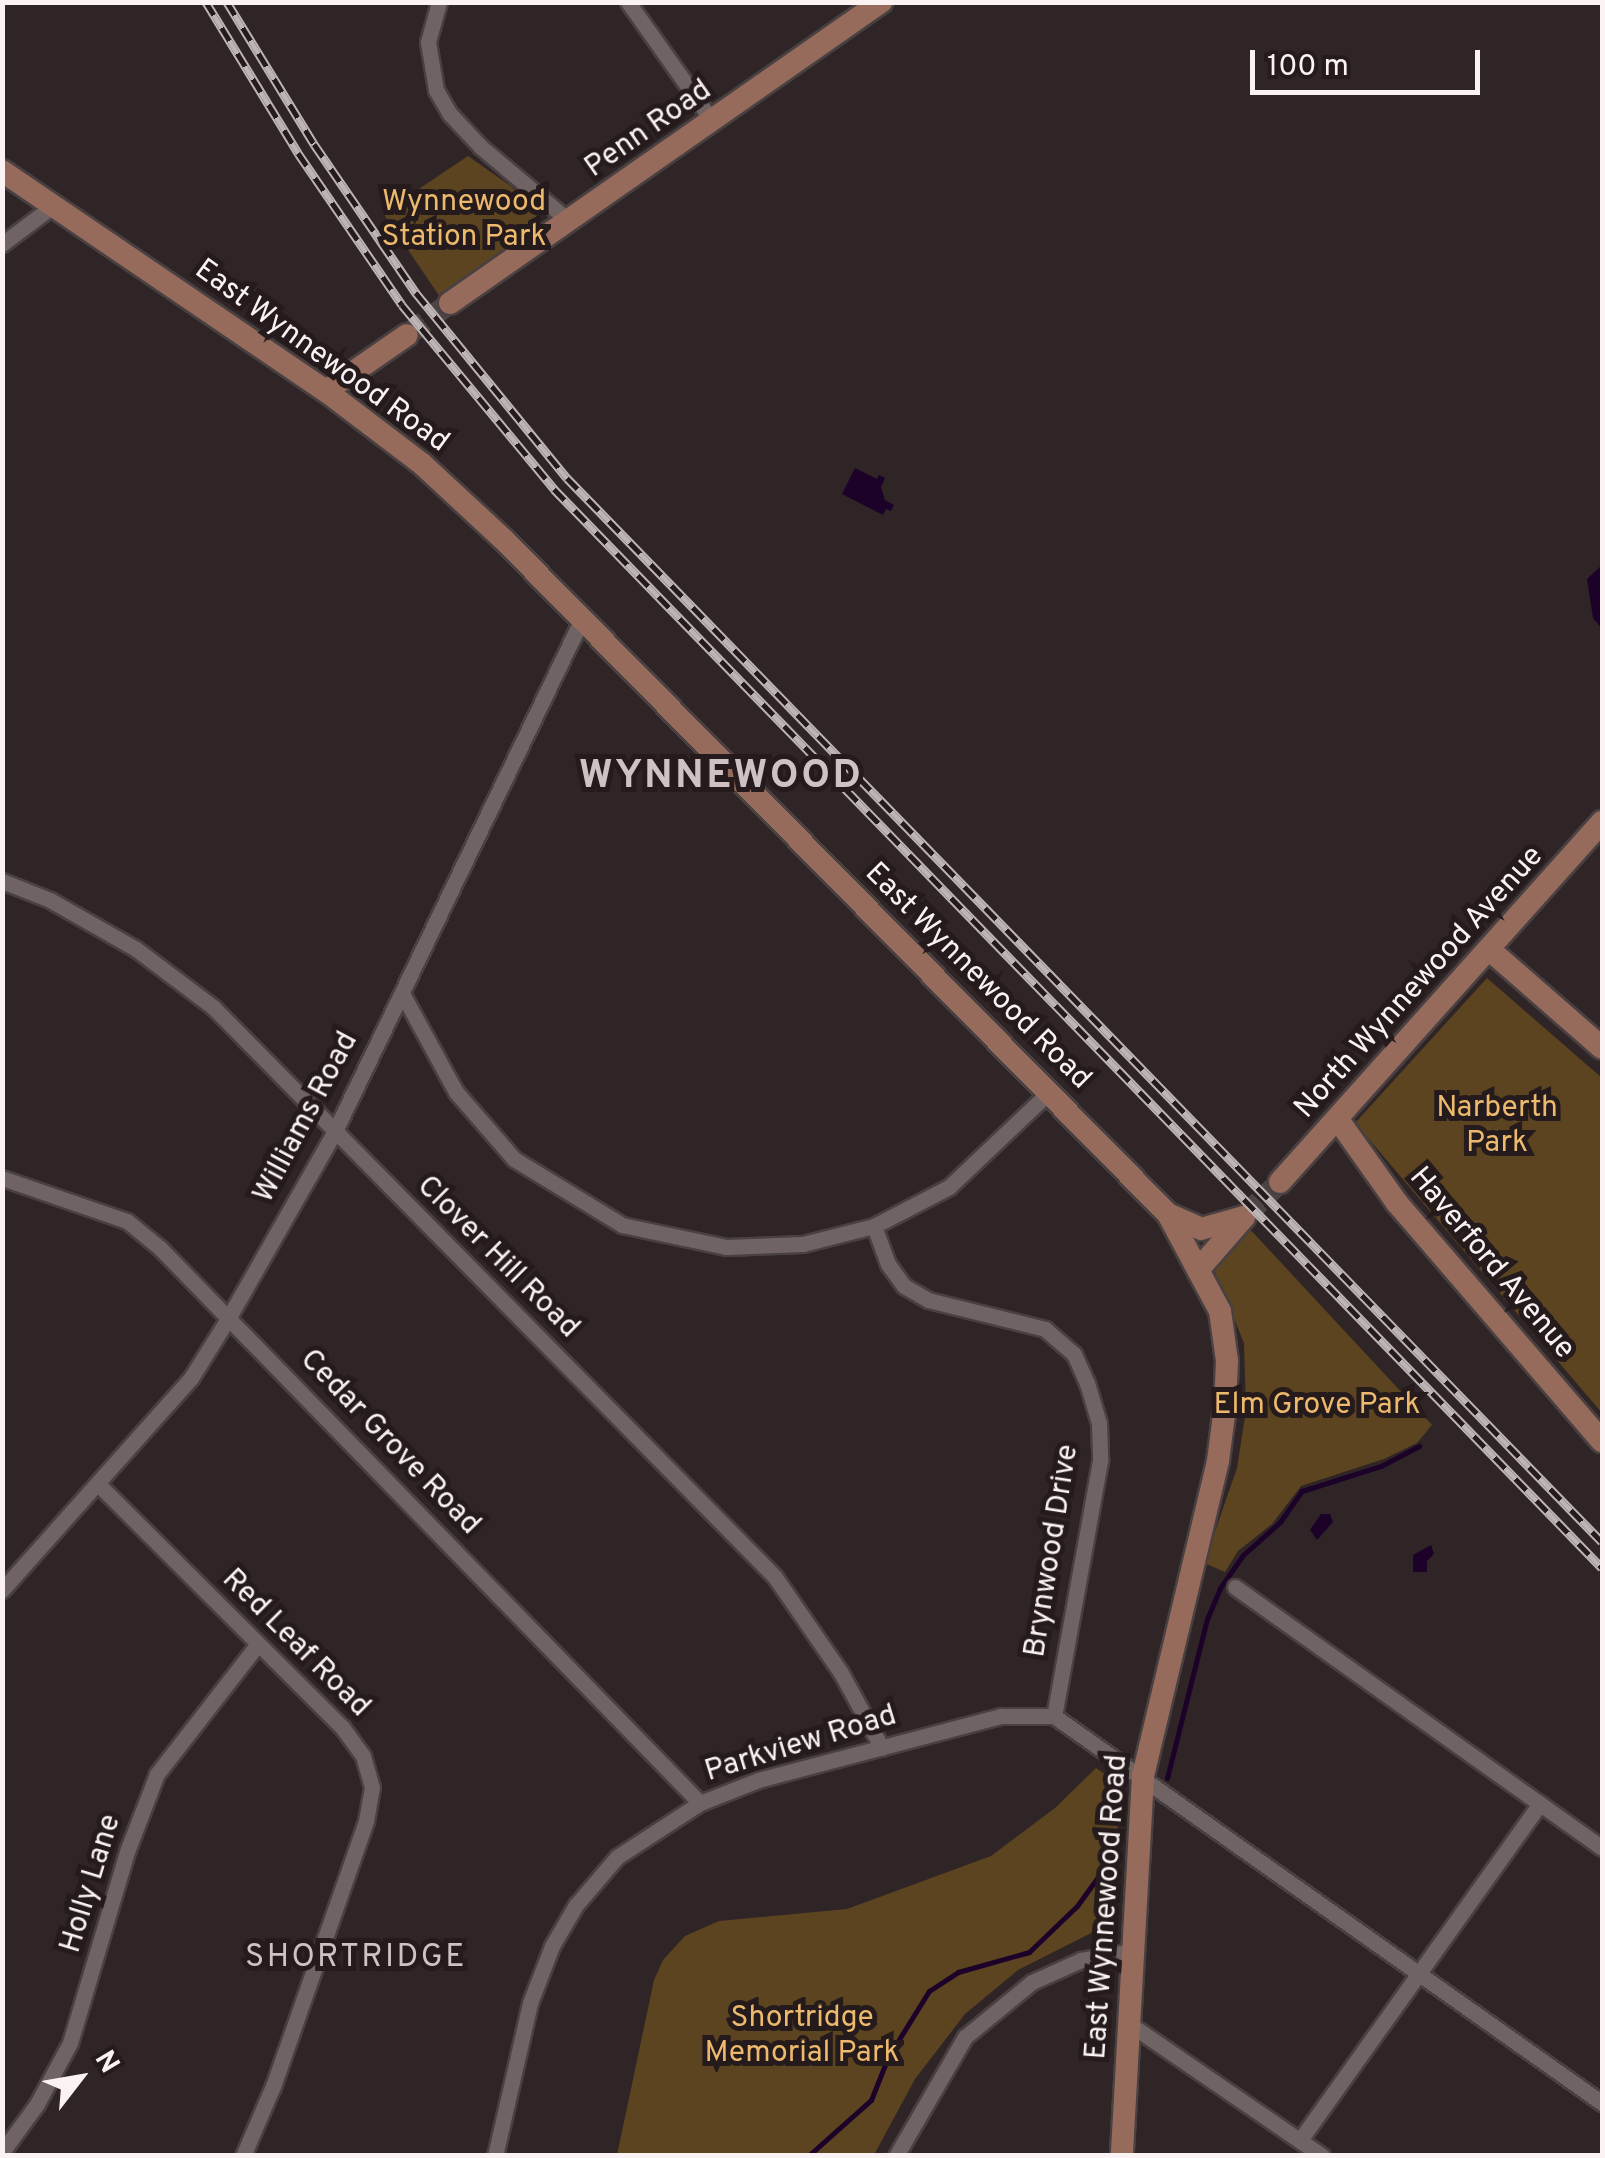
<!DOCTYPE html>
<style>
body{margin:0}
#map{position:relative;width:1605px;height:2158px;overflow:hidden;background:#2f2526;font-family:Overpass,sans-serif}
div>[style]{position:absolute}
.green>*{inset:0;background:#5c4420}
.water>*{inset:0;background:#1c0229}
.stream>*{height:5px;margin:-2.5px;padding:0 2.5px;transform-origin:2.5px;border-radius:2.5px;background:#1c0229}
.secondary-tunnel>*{height:22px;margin-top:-11px;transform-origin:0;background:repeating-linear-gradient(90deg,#4d4445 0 22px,transparent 0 33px)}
.roads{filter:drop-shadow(2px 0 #494041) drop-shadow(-2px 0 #494041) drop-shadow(0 2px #494041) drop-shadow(0 -2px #494041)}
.street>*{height:15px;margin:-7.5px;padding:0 7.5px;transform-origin:7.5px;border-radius:7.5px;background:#706364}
.secondary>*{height:22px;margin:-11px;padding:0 11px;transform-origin:11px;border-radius:11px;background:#976b5b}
.rail>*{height:9px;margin-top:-4.5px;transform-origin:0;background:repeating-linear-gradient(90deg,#251b1c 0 15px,#bdb4b5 0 30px);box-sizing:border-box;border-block:2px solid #bdb4b5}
span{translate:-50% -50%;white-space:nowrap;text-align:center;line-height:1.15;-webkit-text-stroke:10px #251b1c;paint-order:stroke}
.street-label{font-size:30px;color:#faf2f3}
.park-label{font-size:30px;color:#ecb96d}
.neighbourhood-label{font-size:32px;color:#cfc2c2;letter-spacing:2.5px}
.district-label{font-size:40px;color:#cfc2c2;font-weight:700;letter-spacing:2.5px}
.frame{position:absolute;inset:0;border:5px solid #faf2f3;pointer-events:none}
.north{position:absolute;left:30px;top:2028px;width:100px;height:100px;-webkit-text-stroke:8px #251b1c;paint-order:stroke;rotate:59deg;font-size:28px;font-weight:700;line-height:40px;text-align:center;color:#faf2f3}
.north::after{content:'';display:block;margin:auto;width:35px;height:45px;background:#faf2f3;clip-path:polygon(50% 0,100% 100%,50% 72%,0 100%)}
.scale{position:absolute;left:1250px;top:50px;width:230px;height:45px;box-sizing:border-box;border:5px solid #faf2f3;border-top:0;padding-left:12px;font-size:30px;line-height:35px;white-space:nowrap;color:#faf2f3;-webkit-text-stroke:8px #251b1c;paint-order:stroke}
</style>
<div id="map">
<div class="green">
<div style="clip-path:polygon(468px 156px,512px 187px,545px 227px,440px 297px,383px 213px)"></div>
<div style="clip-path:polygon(1487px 978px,1602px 1078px,1602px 1413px,1355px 1123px)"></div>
<div style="clip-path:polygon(1246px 1225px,1432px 1425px,1417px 1443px,1384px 1459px,1301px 1486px,1272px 1524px,1238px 1551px,1225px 1572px,1204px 1563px,1237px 1468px,1246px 1410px,1244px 1343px,1211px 1262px)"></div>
<div style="clip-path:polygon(1096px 1768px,1111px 1778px,1113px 1791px,1120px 1795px,1111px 1923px,1018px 1970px,965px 2014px,915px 2079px,874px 2155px,617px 2155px,654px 1980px,663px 1960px,685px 1936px,719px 1921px,847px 1909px,991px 1856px,1055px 1808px)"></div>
</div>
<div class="water">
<div style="clip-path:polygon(855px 468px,877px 479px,879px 475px,885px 478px,881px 487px,885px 500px,894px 505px,891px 511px,886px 509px,883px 515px,842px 494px)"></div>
<div style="clip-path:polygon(1602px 565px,1602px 629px,1593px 618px,1587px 579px)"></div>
<div style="clip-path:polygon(1321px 1514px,1330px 1514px,1333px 1522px,1317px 1540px,1310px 1530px)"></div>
<div style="clip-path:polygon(1431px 1545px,1434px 1554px,1427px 1561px,1427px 1572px,1413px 1572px,1413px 1555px)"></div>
</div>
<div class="stream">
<div style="left:1167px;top:1778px;width:164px;rotate:-75.9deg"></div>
<div style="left:1207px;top:1619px;width:34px;rotate:-67deg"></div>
<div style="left:1220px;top:1588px;width:40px;rotate:-55.1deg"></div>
<div style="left:1243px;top:1555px;width:50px;rotate:-41.7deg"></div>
<div style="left:1280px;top:1522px;width:38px;rotate:-55deg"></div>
<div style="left:1302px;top:1491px;width:83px;rotate:-17.6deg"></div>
<div style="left:1381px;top:1466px;width:43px;rotate:-27.8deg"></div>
<div style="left:808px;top:2156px;width:84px;rotate:-41.6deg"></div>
<div style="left:871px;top:2100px;width:46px;rotate:-68.4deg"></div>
<div style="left:888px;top:2057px;width:78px;rotate:-58.2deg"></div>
<div style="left:929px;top:1991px;width:35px;rotate:-33deg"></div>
<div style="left:958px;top:1972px;width:74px;rotate:-15.7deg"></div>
<div style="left:1029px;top:1952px;width:66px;rotate:-43.8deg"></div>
<div style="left:1077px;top:1906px;width:62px;rotate:-54.2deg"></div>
</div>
<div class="secondary-tunnel">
<div style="left:407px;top:335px;width:54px;rotate:-36.7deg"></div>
<div style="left:1244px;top:1217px;width:50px;rotate:-44.2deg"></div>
</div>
<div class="roads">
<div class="street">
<div style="left:439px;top:2px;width:41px;rotate:105.4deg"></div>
<div style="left:428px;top:42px;width:49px;rotate:80.5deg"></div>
<div style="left:436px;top:90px;width:28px;rotate:60deg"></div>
<div style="left:450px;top:114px;width:45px;rotate:46.8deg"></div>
<div style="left:481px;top:147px;width:116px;rotate:40.1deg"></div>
<div style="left:628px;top:2px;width:147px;rotate:54.7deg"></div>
<div style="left:2px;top:244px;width:65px;rotate:-36.9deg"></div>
<div style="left:2px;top:881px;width:52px;rotate:21.6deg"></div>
<div style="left:50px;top:900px;width:99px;rotate:29.7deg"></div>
<div style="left:136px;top:949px;width:96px;rotate:37deg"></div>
<div style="left:213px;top:1007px;width:800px;rotate:45.4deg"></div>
<div style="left:775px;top:1577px;width:116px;rotate:55.5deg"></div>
<div style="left:841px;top:1673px;width:85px;rotate:61.3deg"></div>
<div style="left:402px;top:993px;width:113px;rotate:61.4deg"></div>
<div style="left:456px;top:1092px;width:89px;rotate:49.1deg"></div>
<div style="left:514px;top:1159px;width:127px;rotate:31.4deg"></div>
<div style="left:622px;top:1225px;width:106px;rotate:11.9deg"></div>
<div style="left:726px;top:1247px;width:77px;rotate:-2.2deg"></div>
<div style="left:803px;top:1244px;width:73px;rotate:-14.2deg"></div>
<div style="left:874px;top:1226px;width:85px;rotate:-27.5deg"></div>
<div style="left:949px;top:1187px;width:138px;rotate:-43.5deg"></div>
<div style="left:2px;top:1178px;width:132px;rotate:19deg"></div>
<div style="left:127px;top:1221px;width:43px;rotate:39.3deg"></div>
<div style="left:160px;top:1248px;width:774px;rotate:45.78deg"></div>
<div style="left:874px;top:1226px;width:40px;rotate:69.8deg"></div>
<div style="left:888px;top:1264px;width:27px;rotate:54deg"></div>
<div style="left:904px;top:1286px;width:28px;rotate:30deg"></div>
<div style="left:928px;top:1300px;width:121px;rotate:13.9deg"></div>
<div style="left:1045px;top:1329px;width:38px;rotate:41deg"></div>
<div style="left:1074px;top:1354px;width:32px;rotate:66deg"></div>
<div style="left:1087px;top:1383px;width:42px;rotate:73.3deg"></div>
<div style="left:1099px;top:1423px;width:38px;rotate:88deg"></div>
<div style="left:1100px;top:1461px;width:259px;rotate:100.2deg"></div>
<div style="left:98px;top:1484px;width:344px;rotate:44.9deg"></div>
<div style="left:342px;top:1727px;width:36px;rotate:54deg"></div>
<div style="left:363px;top:1756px;width:32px;rotate:74deg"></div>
<div style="left:372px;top:1787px;width:35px;rotate:100deg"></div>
<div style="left:366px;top:1821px;width:281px;rotate:109.3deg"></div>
<div style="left:273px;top:2086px;width:76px;rotate:113.2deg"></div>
<div style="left:1235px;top:1587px;width:450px;rotate:35.4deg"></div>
<div style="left:2px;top:1590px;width:284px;rotate:-48.3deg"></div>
<div style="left:191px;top:1378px;width:72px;rotate:-58.1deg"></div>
<div style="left:229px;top:1317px;width:212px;rotate:-60.3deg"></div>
<div style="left:334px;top:1133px;width:568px;rotate:-64.25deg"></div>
<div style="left:1128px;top:2023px;width:235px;rotate:34.4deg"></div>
<div style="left:1300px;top:2140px;width:413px;rotate:-54.5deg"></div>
<div style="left:2px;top:2152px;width:59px;rotate:-53.9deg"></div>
<div style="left:37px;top:2104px;width:69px;rotate:-61.6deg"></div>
<div style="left:70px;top:2043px;width:202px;rotate:-73.4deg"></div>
<div style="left:128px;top:1849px;width:80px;rotate:-68.9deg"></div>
<div style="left:157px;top:1774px;width:163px;rotate:-52.2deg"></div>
<div style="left:495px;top:2156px;width:157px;rotate:-77.1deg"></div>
<div style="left:530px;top:2003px;width:61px;rotate:-68.9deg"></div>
<div style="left:552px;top:1946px;width:48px;rotate:-59.7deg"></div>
<div style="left:576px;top:1905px;width:63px;rotate:-49.5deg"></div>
<div style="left:617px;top:1857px;width:99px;rotate:-33deg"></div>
<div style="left:700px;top:1803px;width:62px;rotate:-21.6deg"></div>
<div style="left:758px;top:1780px;width:251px;rotate:-14.8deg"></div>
<div style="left:1001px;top:1716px;width:53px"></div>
<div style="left:1054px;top:1716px;width:671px;rotate:35.23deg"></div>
<div style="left:896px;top:2156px;width:138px;rotate:-59.9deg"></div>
<div style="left:965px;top:2037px;width:87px;rotate:-39.4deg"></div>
<div style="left:1032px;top:1982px;width:54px;rotate:-24.2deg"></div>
<div style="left:1081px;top:1960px;width:52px;rotate:-10deg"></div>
</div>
<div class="secondary">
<div style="left:2px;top:171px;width:392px;rotate:34.2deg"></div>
<div style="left:326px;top:391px;width:121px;rotate:37.2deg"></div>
<div style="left:422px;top:464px;width:112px;rotate:42.8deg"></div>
<div style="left:504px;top:540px;width:946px;rotate:45.43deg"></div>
<div style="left:1168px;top:1214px;width:110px;rotate:61.8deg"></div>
<div style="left:1220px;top:1311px;width:50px;rotate:82deg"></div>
<div style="left:1227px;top:1361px;width:46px;rotate:92.5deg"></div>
<div style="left:1225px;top:1407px;width:54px;rotate:97.4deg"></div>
<div style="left:1218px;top:1461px;width:324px;rotate:103.4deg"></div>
<div style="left:1143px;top:1776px;width:381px;rotate:93.2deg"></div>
<div style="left:450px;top:303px;width:526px;rotate:-34.93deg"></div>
<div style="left:326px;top:391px;width:98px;rotate:-34.7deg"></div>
<div style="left:1491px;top:951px;width:147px;rotate:41.1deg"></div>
<div style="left:1339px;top:1121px;width:100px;rotate:54.7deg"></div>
<div style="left:1397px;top:1203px;width:314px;rotate:49.3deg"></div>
<div style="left:1280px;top:1182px;width:483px;rotate:-48.2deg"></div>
<div style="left:1168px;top:1214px;width:36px;rotate:24deg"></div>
<div style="left:1201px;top:1229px;width:45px;rotate:-15.6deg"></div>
<div style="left:1198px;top:1270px;width:70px;rotate:-49deg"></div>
</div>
</div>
<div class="rail">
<div style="left:206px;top:2px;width:177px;rotate:58.6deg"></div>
<div style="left:298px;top:153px;width:184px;rotate:55.6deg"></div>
<div style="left:402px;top:305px;width:239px;rotate:50.4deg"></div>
<div style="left:554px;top:489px;width:1504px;rotate:45.83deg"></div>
<div style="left:227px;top:2px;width:167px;rotate:58.5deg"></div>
<div style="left:314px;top:144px;width:181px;rotate:55.6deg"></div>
<div style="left:416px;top:293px;width:239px;rotate:50.8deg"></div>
<div style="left:567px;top:478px;width:1484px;rotate:45.79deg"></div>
</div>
<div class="street-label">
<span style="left:649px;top:130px;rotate:-35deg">Penn Road</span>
<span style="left:321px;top:357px;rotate:36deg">East Wynnewood Road</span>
<span style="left:977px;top:977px;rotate:45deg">East Wynnewood Road</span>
<span style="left:1420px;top:983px;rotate:-48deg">North Wynnewood Avenue</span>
<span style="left:307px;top:1118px;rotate:-62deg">Williams Road</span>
<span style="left:497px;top:1258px;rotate:45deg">Clover Hill Road</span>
<span style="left:1491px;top:1264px;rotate:50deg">Haverford Avenue</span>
<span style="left:389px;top:1443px;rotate:46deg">Cedar Grove Road</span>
<span style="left:1053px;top:1551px;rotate:-81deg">Brynwood Drive</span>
<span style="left:295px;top:1644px;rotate:45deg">Red Leaf Road</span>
<span style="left:801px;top:1745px;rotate:-17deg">Parkview Road</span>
<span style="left:92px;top:1884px;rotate:-73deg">Holly Lane</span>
<span style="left:1108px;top:1907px;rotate:-86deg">East Wynnewood Road</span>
</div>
<div class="park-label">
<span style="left:464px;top:220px">Wynnewood<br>Station Park</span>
<span style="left:1497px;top:1126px">Narberth<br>Park</span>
<span style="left:1317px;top:1406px">Elm Grove Park</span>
<span style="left:802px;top:2036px">Shortridge<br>Memorial Park</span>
</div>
<div class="neighbourhood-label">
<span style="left:356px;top:1958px">SHORTRIDGE</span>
</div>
<div class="district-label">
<span style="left:721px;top:777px">WYNNEWOOD</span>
</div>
<div class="frame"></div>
<div class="north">N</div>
<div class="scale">100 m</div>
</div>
